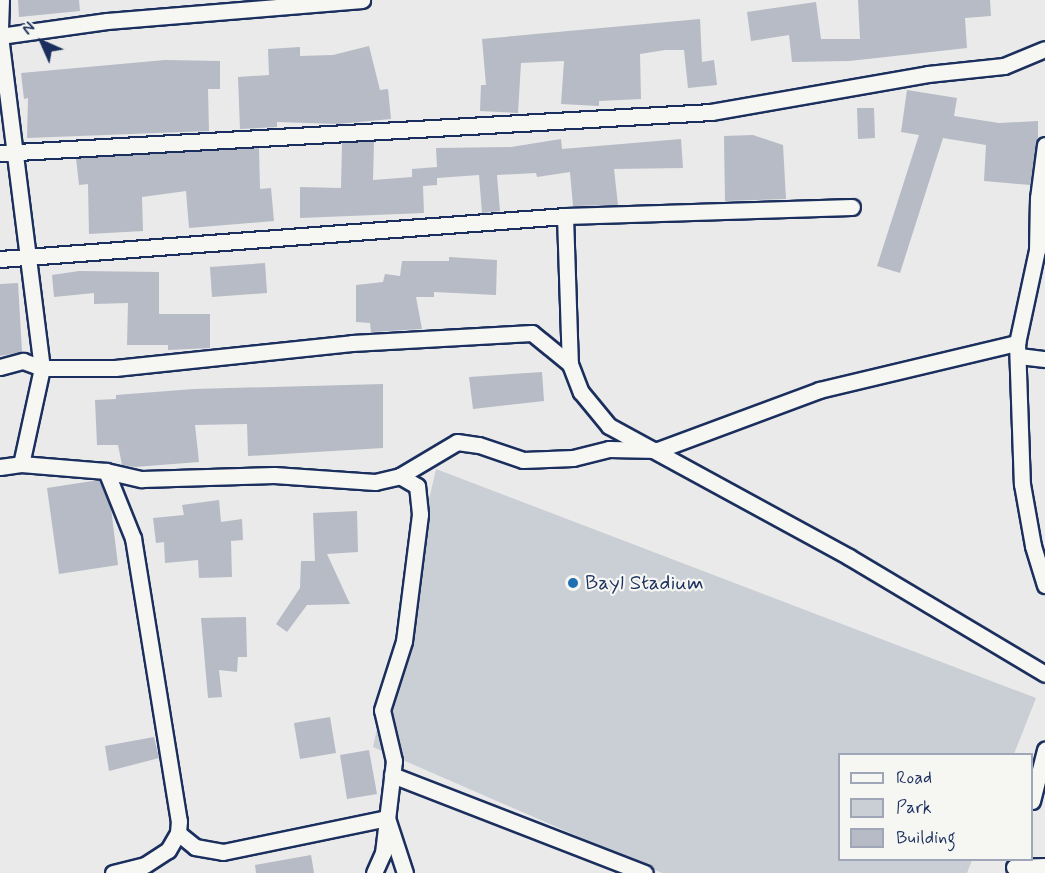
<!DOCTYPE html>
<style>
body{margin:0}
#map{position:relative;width:1045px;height:873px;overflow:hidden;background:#e9eae9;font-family:Mynerve,sans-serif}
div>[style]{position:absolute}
.green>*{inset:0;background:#caced5}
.building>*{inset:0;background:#b6bbc6}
.roads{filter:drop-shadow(2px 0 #1b2f5e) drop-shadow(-2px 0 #1b2f5e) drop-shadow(0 2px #1b2f5e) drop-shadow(0 -2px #1b2f5e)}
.minor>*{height:15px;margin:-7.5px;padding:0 7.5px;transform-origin:7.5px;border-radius:7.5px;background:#f6f6f2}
.dots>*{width:16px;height:16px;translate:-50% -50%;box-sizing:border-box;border:3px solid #f6f6f2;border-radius:50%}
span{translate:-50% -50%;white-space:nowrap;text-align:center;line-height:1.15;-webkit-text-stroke:4.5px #f6f6f2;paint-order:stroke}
.poi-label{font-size:21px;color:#1b2f5e}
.left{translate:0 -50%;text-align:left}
.legend{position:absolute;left:838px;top:753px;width:195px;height:108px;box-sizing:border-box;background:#f6f6f2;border:2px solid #9ea6b7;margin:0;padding:8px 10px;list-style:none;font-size:18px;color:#1b2f5e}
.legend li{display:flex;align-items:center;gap:12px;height:30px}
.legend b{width:30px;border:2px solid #9ea6b7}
.north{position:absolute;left:12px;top:12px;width:60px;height:60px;-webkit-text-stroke:4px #f6f6f2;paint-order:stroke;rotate:315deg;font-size:16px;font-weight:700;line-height:24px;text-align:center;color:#1b2f5e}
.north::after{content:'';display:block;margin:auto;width:21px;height:27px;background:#1b2f5e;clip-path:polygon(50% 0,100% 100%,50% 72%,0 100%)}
</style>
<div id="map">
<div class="green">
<div style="clip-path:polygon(436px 469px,1036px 698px,1014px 754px,840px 754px,840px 860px,972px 860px,967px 873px,662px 873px,373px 747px)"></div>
</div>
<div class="building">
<div style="clip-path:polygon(18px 0,79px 0,80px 11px,19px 17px)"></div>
<div style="clip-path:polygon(858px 0,990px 0,991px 16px,965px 18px,967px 48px,849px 61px,792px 62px,789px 35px,751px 41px,747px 12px,816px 2px,821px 39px,860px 39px)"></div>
<div style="clip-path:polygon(700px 19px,702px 62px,714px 60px,717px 85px,688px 88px,684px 50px,665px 50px,640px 54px,641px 99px,599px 101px,599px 106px,561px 104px,564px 61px,521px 63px,518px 113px,480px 111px,481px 85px,486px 85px,482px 39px)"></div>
<div style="clip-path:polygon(369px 46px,380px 90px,388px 89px,391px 119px,338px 124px,277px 122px,277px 127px,240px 129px,238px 77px,269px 75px,268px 49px,300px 47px,300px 56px,333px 55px)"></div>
<div style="clip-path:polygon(165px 60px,220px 61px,220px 89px,208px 89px,209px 131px,27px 138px,28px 98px,24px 99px,21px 73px)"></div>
<div style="clip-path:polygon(907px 90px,957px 98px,954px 116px,999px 123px,1038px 121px,1038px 138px,1030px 185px,984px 181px,986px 145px,943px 138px,900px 273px,877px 266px,919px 135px,901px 132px)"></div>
<div style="clip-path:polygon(857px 108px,874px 108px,875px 138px,858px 139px)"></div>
<div style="clip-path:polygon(753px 135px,783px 145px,786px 199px,725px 201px,724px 136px)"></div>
<div style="clip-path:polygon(561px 139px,562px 149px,681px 139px,683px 168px,614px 169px,618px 205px,573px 206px,570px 172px,537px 177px,536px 173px,497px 175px,500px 211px,482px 213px,479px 175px,437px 178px,437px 185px,423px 186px,424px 213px,300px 218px,300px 187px,341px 188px,342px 143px,374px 141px,373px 180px,412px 177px,412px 169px,437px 167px,436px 148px,511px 147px)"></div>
<div style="clip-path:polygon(259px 148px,260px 189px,271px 188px,274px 221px,189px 228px,186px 191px,142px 197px,143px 231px,89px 234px,88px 184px,79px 185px,76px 158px)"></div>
<div style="clip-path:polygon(449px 257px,497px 260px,496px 295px,434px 292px,434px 297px,416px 297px,422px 329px,371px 332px,370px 323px,356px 322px,356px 285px,383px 282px,385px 274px,400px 276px,402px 261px,449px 261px)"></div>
<div style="clip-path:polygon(265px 263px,267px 293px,212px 297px,210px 267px)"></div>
<div style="clip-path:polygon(79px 271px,159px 272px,159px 314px,210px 314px,210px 348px,168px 350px,168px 345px,127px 345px,128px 303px,94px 304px,94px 293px,54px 297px,52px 275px)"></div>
<div style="clip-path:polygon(18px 283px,22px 352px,0 356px,0 284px)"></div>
<div style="clip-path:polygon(542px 372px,544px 401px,473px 409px,469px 377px)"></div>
<div style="clip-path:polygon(383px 384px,383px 448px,248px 456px,247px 424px,195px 425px,199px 462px,135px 467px,122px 465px,118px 445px,97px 445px,95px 400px,116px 399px,116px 395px,194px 389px)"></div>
<div style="clip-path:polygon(99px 480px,111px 508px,118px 565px,59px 574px,47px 488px)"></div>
<div style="clip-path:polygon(219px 500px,221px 522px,242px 519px,243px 540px,231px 541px,232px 577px,199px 578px,198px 560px,165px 563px,164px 542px,156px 543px,153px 518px,184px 515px,182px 505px)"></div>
<div style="clip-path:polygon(357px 511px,358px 552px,327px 554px,350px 604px,307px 605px,287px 632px,276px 624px,300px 588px,301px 561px,315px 561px,313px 513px)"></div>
<div style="clip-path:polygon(246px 617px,247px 657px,238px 657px,237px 672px,219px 670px,222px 697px,208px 698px,201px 618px)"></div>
<div style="clip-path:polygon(330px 717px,336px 753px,300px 759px,294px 723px)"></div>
<div style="clip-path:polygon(154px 737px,159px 758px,109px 771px,105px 746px)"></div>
<div style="clip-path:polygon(369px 750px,377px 794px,347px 799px,340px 755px)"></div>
<div style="clip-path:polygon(311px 855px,314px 873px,256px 873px,255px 865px)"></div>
</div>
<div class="roads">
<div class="minor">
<div style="left:1px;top:0;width:36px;rotate:92deg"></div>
<div style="left:0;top:36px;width:335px;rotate:82.8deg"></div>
<div style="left:42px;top:368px;width:98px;rotate:102.3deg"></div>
<div style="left:0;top:36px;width:108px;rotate:-8deg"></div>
<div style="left:107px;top:21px;width:256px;rotate:-4.7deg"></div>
<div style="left:1045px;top:145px;width:53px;rotate:97.5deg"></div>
<div style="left:1038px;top:198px;width:52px;rotate:91.1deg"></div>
<div style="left:1037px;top:250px;width:95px;rotate:102.1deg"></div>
<div style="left:1017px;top:343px;width:141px;rotate:88deg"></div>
<div style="left:1022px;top:484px;width:63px;rotate:79.9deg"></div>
<div style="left:1033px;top:546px;width:41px;rotate:72.9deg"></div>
<div style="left:0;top:153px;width:712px;rotate:-3.3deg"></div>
<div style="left:711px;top:112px;width:220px;rotate:-9.9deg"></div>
<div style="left:928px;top:74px;width:76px;rotate:-6deg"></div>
<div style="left:1004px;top:66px;width:44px;rotate:-22.5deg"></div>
<div style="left:565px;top:216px;width:148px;rotate:88.1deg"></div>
<div style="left:570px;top:364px;width:30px;rotate:69deg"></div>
<div style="left:581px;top:392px;width:44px;rotate:50.5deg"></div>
<div style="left:609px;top:426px;width:273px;rotate:28.6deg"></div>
<div style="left:849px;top:557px;width:228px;rotate:30.8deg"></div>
<div style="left:0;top:259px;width:567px;rotate:-4.35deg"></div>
<div style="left:565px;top:216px;width:287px;rotate:-1.8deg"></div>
<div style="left:1019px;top:356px;width:26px;rotate:7deg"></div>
<div style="left:0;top:367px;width:24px;rotate:-15deg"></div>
<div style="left:23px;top:361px;width:20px;rotate:20deg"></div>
<div style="left:42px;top:368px;width:73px"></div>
<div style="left:115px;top:368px;width:238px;rotate:-6deg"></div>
<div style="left:352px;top:343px;width:180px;rotate:-3.2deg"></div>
<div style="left:532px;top:333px;width:49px;rotate:39.2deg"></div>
<div style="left:0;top:467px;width:21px;rotate:-8deg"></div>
<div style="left:21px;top:464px;width:85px;rotate:4.7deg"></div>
<div style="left:106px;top:471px;width:37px;rotate:13deg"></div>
<div style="left:142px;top:479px;width:132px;rotate:-1.7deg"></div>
<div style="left:274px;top:475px;width:101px;rotate:4deg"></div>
<div style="left:375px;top:482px;width:26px;rotate:-13deg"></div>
<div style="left:400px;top:476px;width:66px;rotate:-30.8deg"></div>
<div style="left:457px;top:442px;width:22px;rotate:8deg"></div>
<div style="left:479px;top:445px;width:46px;rotate:18.8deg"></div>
<div style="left:523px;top:460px;width:50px;rotate:-2.3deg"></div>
<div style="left:573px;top:458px;width:37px;rotate:-14deg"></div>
<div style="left:609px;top:449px;width:49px;rotate:1.2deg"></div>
<div style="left:658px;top:450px;width:172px;rotate:-20.4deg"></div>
<div style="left:819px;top:390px;width:204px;rotate:-13.4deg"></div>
<div style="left:106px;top:471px;width:72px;rotate:68.1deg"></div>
<div style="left:133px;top:538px;width:287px;rotate:80.8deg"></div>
<div style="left:179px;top:821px;width:12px;rotate:95deg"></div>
<div style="left:178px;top:833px;width:20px;rotate:120deg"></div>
<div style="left:168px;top:850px;width:27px;rotate:147deg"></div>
<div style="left:145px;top:865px;width:33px;rotate:166deg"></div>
<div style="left:392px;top:775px;width:271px;rotate:21.2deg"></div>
<div style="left:1032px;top:801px;width:53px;rotate:-75.7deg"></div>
<div style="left:178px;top:833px;width:22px;rotate:39deg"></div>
<div style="left:195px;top:847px;width:28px;rotate:10deg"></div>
<div style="left:223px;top:852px;width:167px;rotate:-11.7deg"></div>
<div style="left:387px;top:818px;width:58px;rotate:71.9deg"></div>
<div style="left:1014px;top:867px;width:31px;rotate:-2deg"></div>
<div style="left:374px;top:873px;width:22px;rotate:-66deg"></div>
<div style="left:383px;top:853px;width:93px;rotate:-83.2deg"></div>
<div style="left:394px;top:761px;width:52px;rotate:-103.2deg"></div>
<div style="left:382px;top:710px;width:72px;rotate:-72.3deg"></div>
<div style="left:404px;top:641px;width:128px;rotate:-82.8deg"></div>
<div style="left:420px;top:514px;width:28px;rotate:-96deg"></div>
<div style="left:417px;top:486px;width:20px;rotate:-150deg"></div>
</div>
</div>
<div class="dots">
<div style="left:573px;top:583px;background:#1f6fb2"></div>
</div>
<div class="poi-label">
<span class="left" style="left:585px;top:583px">Bayl Stadium</span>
</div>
<ul class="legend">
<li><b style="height:8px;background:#f6f6f2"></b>Road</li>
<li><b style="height:16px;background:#caced5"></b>Park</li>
<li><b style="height:16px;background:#b6bbc6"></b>Building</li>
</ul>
<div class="north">N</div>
</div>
